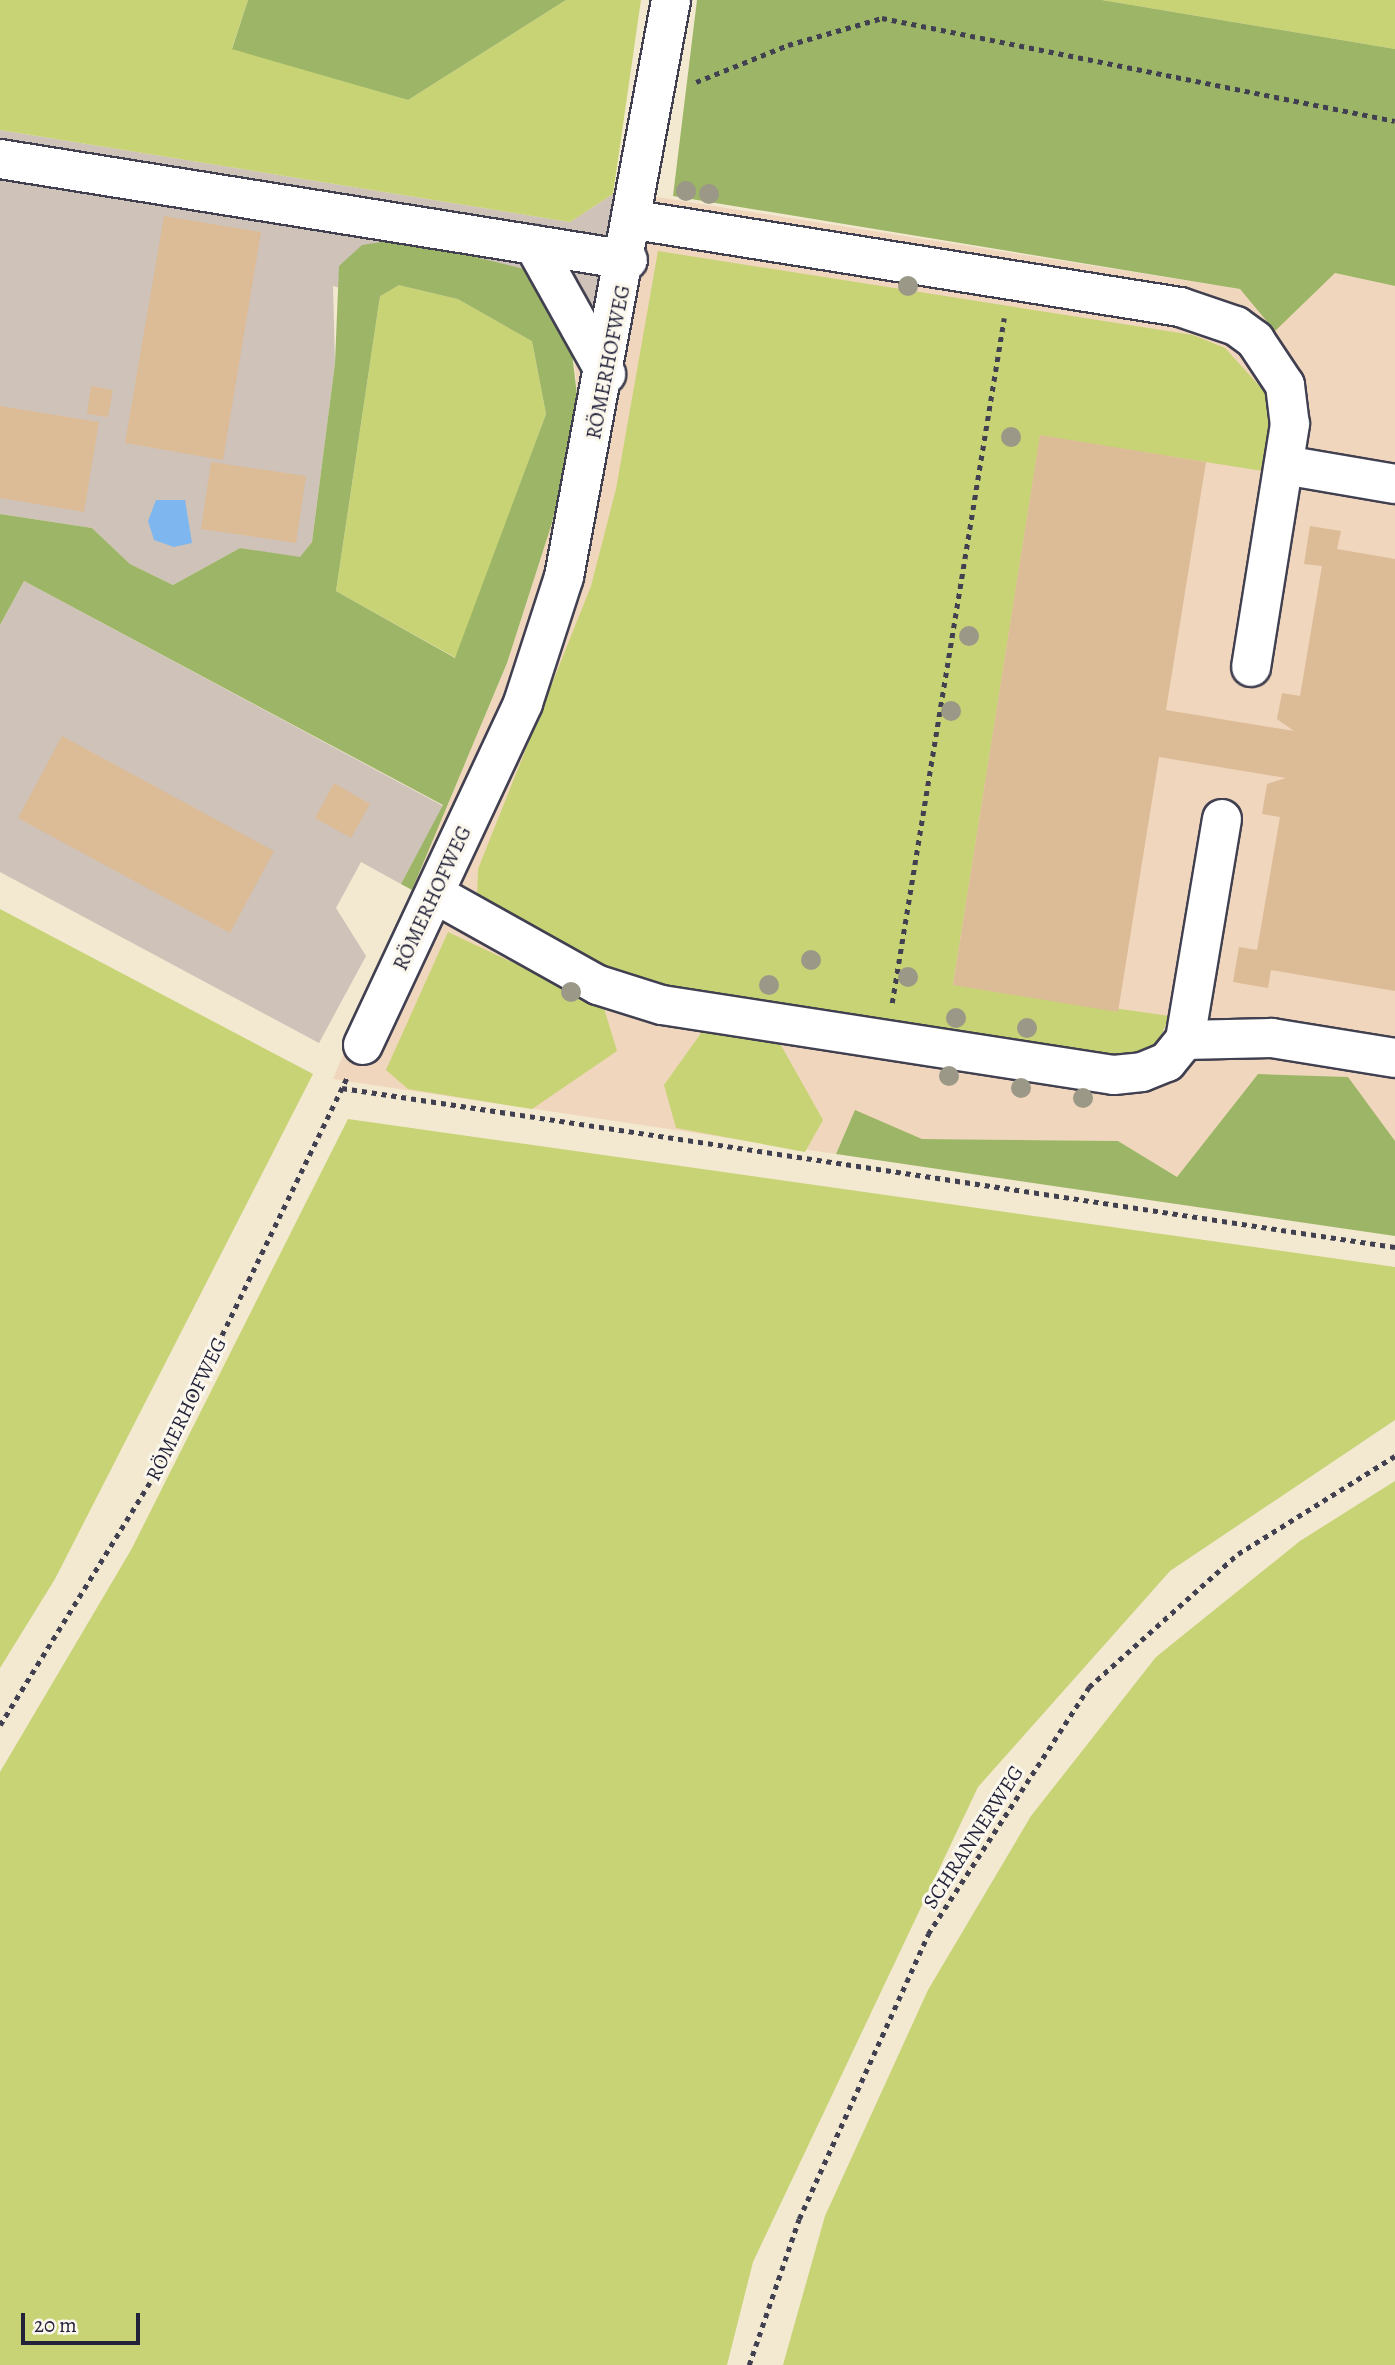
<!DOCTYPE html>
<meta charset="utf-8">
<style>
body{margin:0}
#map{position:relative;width:1395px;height:2365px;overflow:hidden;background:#f3e8d0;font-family:Alegreya,serif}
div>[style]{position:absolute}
.built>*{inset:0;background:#f0d6bc}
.industrial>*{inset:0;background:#cec2b9}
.green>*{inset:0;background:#c7d375}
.forest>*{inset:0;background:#9db566}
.water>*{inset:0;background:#7eb7ef}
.building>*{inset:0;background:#dcbb97}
.path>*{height:4.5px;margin-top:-2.25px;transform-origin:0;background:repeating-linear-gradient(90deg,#414051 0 5px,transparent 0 10px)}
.roads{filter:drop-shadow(2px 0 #414051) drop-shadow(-2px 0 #414051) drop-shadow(0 2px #414051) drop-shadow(0 -2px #414051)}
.minor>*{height:38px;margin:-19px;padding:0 19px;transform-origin:19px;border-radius:19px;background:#fff}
.trees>*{width:20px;height:20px;margin:-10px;border-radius:50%;background:#9c9887}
span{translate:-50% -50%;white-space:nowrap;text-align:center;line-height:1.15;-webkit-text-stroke:6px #fbf7ec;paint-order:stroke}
.street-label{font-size:21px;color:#22223b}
.scale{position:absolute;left:21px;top:2313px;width:119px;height:32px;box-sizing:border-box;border:4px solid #22223b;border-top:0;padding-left:9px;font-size:21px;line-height:24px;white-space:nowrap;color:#22223b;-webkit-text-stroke:5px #fbf7ec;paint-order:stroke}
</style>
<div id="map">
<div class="built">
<div style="clip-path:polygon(638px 194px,1240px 289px,1335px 273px,1395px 286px,1395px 1141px,1347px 1077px,1258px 1074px,1177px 1177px,1118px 1141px,922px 1139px,855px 1111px,836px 1154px,333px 1079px,507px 663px,552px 523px,578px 404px,574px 356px)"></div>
</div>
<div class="industrial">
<div style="clip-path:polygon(0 130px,570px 222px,613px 194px,638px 194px,612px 313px,574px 356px,333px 286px,335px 363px,312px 542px,300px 558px,240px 548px,173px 585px,130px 564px,92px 528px,0 514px)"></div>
<div style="clip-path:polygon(24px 581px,443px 806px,401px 884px,361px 862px,336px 908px,366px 956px,319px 1043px,0 872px,0 625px)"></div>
</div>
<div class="green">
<div style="clip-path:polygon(0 0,248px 0,232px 48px,408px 100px,566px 0,641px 0,613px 194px,570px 222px,0 130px)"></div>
<div style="clip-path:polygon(1102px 0,1395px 0,1395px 49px)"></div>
<div style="clip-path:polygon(658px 251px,1193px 335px,1225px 348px,1265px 392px,1271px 417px,1263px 471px,1040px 436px,953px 985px,1169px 1016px,1157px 1046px,1127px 1058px,687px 993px,622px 979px,477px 901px,478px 869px,591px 586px,616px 489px)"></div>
<div style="clip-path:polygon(399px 285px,458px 299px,532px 341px,546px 414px,456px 658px,336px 591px,380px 296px)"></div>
<div style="clip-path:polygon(0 909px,313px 1074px,55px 1579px,0 1668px)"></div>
<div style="clip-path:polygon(448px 932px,603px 1005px,617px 1051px,532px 1109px,408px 1089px,386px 1070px)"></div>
<div style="clip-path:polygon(704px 1029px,778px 1040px,823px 1120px,805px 1152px,676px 1128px,664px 1085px)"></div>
<div style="clip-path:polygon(348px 1119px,1395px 1267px,1395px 1420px,1170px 1571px,978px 1787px,753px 2262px,727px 2365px,0 2365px,0 1772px,131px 1550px)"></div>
<div style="clip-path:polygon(1395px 1481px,1395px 2365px,783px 2365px,825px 2216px,928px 1990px,1031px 1816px,1156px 1657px,1300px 1541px)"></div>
</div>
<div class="forest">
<div style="clip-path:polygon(248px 0,566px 0,408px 100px,232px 49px)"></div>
<div style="clip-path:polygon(697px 0,1102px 0,1395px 49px,1395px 286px,1335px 273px,1275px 331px,1240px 289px,673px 196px)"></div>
<div style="clip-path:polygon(evenodd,402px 239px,524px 269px,567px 310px,578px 404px,552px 523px,507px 663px,412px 890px,401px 884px,443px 805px,24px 581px,0 625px,0 514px,92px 528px,130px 564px,173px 585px,240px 548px,300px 557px,312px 542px,335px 363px,339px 266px,362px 245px,402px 239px,399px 285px,458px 299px,532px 341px,546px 414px,455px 658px,336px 591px,380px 296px,399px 285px)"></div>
<div style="clip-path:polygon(1258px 1074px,1348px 1077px,1395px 1141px,1395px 1236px,836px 1154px,855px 1110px,922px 1139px,1118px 1141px,1177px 1177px)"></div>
</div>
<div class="water">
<div style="clip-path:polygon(156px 500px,185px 500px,192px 543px,174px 547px,154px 540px,148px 521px)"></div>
</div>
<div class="building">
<div style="clip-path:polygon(164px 216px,261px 232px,223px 460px,125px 443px)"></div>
<div style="clip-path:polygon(91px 386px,113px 390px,108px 417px,87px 414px)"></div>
<div style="clip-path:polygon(0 406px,99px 422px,84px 512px,0 498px)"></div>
<div style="clip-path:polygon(1040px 435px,1206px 462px,1166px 710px,1294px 731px,1277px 719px,1282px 693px,1300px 696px,1322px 566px,1304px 564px,1310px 526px,1341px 531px,1337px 549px,1395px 559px,1395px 991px,1271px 970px,1268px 988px,1233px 982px,1239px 947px,1257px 950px,1280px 817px,1262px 814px,1267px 784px,1286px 778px,1159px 757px,1118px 1012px,953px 985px)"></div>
<div style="clip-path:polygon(211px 462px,306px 476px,296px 543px,201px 529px)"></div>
<div style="clip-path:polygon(62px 736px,274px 851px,230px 933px,18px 818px)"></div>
<div style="clip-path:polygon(334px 783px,370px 804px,351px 838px,315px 818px)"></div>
</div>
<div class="path">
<div style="left:696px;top:82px;width:99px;rotate:-21.9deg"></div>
<div style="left:788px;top:45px;width:98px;rotate:-16deg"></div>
<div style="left:882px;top:18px;width:523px;rotate:11.35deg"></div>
<div style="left:892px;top:1003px;width:694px;rotate:-80.71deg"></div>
<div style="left:342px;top:1088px;width:1065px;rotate:8.59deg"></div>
<div style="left:0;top:1725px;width:289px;rotate:-58.3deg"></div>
<div style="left:152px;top:1479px;width:447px;rotate:-64.1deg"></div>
<div style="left:749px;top:2365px;width:154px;rotate:-71.1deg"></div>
<div style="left:799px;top:2219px;width:313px;rotate:-65.6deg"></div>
<div style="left:928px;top:1934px;width:295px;rotate:-56.9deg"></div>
<div style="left:1089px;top:1687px;width:200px;rotate:-41.8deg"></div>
<div style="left:1238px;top:1554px;width:185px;rotate:-32deg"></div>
</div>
<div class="roads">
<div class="minor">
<div style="left:0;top:159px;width:636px;rotate:9.14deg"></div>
<div style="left:635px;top:220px;width:552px;rotate:9.07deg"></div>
<div style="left:1180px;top:307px;width:59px;rotate:18.7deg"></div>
<div style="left:1236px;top:326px;width:24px;rotate:36deg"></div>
<div style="left:1255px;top:340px;width:54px;rotate:56.3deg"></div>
<div style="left:1285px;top:385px;width:39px;rotate:83deg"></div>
<div style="left:1290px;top:424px;width:246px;rotate:99.1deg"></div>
<div style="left:534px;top:245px;width:148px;rotate:60.8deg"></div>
<div style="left:1284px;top:465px;width:113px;rotate:9.7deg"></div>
<div style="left:435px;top:894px;width:187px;rotate:29.2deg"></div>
<div style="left:598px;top:985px;width:67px;rotate:17.4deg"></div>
<div style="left:662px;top:1005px;width:457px;rotate:8.8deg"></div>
<div style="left:1114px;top:1075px;width:28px;rotate:-6deg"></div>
<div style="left:1142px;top:1072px;width:27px;rotate:-22deg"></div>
<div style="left:1167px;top:1062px;width:28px;rotate:-51deg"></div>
<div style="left:1185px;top:1040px;width:224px;rotate:-80.5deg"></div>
<div style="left:1185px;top:1040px;width:87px;rotate:-1.3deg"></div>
<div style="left:1272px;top:1038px;width:125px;rotate:9.2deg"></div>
<div style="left:363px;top:1045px;width:378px;rotate:-64.9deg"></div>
<div style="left:523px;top:703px;width:133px;rotate:-72deg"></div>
<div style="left:564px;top:577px;width:587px;rotate:-79.49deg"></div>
</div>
</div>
<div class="trees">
<div style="left:686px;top:191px"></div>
<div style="left:709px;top:194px"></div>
<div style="left:908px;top:286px"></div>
<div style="left:1011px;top:437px"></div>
<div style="left:969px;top:636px"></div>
<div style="left:951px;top:711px"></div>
<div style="left:811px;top:960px"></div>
<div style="left:908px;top:977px"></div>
<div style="left:769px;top:985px"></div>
<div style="left:571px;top:992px"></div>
<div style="left:956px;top:1018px"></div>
<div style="left:1027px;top:1028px"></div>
<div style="left:949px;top:1076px"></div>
<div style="left:1021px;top:1088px"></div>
<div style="left:1083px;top:1098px"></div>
</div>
<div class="street-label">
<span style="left:608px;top:362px;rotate:-79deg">RÖMERHOFWEG</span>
<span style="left:432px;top:898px;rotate:-65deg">RÖMERHOFWEG</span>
<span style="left:186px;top:1409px;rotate:-64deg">RÖMERHOFWEG</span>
<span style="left:973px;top:1837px;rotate:-57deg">SCHRANNERWEG</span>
</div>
<div class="scale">20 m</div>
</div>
